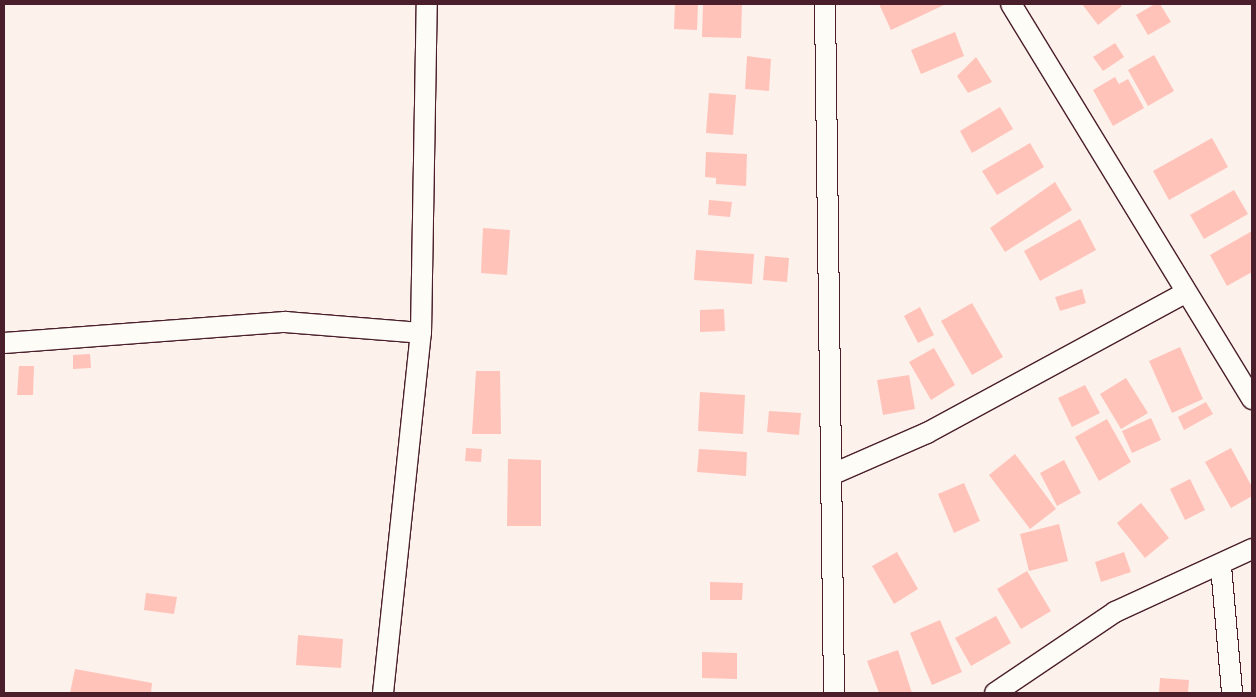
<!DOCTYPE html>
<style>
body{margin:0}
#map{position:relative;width:1256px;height:697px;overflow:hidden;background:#fdf1eb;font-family:Caveat,sans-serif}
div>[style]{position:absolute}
.building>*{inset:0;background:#ffc3ba}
.roads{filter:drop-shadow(1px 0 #4a1f2b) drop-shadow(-1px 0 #4a1f2b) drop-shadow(0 1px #4a1f2b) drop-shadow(0 -1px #4a1f2b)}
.street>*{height:20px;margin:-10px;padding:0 10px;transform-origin:10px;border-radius:10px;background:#fdfcf7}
span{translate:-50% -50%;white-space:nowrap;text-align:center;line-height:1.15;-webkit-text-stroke:5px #fdfcf7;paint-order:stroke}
.frame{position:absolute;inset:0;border:5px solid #4a1f2b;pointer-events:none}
</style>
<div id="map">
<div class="building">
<div style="clip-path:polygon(675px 4px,698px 4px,697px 30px,674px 29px)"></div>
<div style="clip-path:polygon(703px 4px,742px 4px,741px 38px,702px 37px)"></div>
<div style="clip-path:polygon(879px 4px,946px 4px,891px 30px)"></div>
<div style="clip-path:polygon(1082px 4px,1120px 4px,1122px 6px,1098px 25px)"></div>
<div style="clip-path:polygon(1155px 4px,1160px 4px,1171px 22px,1148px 35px,1136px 15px)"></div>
<div style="clip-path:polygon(955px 32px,964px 56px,921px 74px,911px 50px)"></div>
<div style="clip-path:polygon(1115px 43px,1124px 57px,1103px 71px,1093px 57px)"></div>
<div style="clip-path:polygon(1154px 55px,1174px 91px,1148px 106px,1128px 70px)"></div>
<div style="clip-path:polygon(747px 56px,771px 59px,769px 91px,745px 89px)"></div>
<div style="clip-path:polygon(976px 57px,992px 82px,968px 93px,957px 76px)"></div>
<div style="clip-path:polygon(1115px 77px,1119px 84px,1128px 79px,1144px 108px,1113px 126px,1093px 90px)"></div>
<div style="clip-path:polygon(709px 93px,736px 95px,733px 135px,706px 133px)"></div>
<div style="clip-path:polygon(1000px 107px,1013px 129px,972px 153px,960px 131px)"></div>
<div style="clip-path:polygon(1212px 138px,1228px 167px,1169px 200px,1153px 171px)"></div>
<div style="clip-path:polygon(1030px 143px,1044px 167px,997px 195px,982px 171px)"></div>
<div style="clip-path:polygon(706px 152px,747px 154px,746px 186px,716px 184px,716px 178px,705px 177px)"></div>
<div style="clip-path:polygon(1055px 182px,1072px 210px,1005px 252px,990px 228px)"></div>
<div style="clip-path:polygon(1234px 190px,1248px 214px,1204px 239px,1190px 215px)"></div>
<div style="clip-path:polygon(709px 200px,732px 202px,730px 217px,708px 215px)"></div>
<div style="clip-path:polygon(1080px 219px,1096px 250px,1040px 281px,1024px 251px)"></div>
<div style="clip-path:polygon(483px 228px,510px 230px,507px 275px,481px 273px)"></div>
<div style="clip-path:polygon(1252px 231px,1252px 272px,1227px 286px,1210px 255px)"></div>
<div style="clip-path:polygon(696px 250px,754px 254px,752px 284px,694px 280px)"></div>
<div style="clip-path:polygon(765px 256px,789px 258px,787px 282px,763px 280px)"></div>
<div style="clip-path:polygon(1082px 289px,1086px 303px,1060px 311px,1055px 297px)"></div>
<div style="clip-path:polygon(972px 303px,1003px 357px,972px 375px,941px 321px)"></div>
<div style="clip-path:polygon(920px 307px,934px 335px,918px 343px,904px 316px)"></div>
<div style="clip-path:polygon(724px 309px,725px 331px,700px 332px,700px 310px)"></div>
<div style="clip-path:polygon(1180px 347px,1203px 399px,1172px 413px,1149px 361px)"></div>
<div style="clip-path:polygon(934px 348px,955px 385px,931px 400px,909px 362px)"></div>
<div style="clip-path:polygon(90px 354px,91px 368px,73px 369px,73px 355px)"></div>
<div style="clip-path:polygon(19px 366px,34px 366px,33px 395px,17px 395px)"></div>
<div style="clip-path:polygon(476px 371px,500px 371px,501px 434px,472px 434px)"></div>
<div style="clip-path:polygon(909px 375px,915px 409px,883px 415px,877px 380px)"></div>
<div style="clip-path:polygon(1126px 378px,1148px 413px,1121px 429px,1100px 394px)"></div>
<div style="clip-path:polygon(1085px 385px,1100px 413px,1072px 427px,1058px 398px)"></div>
<div style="clip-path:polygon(700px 392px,745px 395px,743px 434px,698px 431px)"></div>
<div style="clip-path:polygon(1206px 402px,1213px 414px,1184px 430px,1178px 417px)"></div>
<div style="clip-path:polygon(769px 411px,801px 413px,799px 435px,767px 432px)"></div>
<div style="clip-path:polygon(1151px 418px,1161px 440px,1132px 453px,1122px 431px)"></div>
<div style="clip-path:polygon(1107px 419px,1131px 462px,1099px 481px,1075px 437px)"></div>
<div style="clip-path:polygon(466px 448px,482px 449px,481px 462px,465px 461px)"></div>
<div style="clip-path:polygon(1231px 448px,1252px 487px,1252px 496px,1231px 508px,1205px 462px)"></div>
<div style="clip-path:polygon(699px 449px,747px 452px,746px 476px,697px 472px)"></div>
<div style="clip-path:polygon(1015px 454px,1056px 509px,1030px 529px,989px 475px)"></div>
<div style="clip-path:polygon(508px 459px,541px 460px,541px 526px,507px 526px)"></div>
<div style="clip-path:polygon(1064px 460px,1081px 493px,1057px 506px,1040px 473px)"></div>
<div style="clip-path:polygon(1190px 479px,1205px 510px,1185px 520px,1170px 489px)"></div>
<div style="clip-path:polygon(964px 483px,980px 521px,954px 533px,938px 494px)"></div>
<div style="clip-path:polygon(1141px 503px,1169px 538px,1145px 558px,1117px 523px)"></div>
<div style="clip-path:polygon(1059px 524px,1068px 561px,1029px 571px,1020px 534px)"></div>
<div style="clip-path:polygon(897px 552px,918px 589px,894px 604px,872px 566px)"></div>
<div style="clip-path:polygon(1124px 552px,1131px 572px,1101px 582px,1095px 562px)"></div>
<div style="clip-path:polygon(1027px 571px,1051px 611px,1021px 629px,997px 589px)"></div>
<div style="clip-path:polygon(710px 582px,743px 583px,742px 600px,710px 600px)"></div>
<div style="clip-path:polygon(146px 593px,177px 597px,174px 614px,144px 610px)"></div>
<div style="clip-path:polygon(996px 616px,1011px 643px,971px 666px,955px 638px)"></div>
<div style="clip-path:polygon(940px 620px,962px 672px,932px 685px,910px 633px)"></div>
<div style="clip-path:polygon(298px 635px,343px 639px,341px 668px,296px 665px)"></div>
<div style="clip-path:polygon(898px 650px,912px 693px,879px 693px,867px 661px)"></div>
<div style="clip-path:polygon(702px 652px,737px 653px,737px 679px,702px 678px)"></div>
<div style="clip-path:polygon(75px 669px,152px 683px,151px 693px,70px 693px)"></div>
<div style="clip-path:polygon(1160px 678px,1189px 680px,1188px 693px,1159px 693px)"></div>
</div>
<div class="roads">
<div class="street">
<div style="left:825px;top:4px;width:689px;rotate:89.25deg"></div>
<div style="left:1011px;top:4px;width:463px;rotate:58.6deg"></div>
<div style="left:4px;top:343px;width:282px;rotate:-4.3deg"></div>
<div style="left:285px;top:322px;width:136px;rotate:4.6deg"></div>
<div style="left:833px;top:474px;width:103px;rotate:-23.6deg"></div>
<div style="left:927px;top:433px;width:294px;rotate:-28.5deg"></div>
<div style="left:1221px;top:566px;width:127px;rotate:85deg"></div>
<div style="left:383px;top:693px;width:362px;rotate:-84deg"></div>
<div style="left:421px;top:333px;width:329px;rotate:-89deg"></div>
<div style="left:995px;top:693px;width:145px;rotate:-34deg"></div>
<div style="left:1115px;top:612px;width:151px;rotate:-24.7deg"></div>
</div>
</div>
<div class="frame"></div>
</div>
